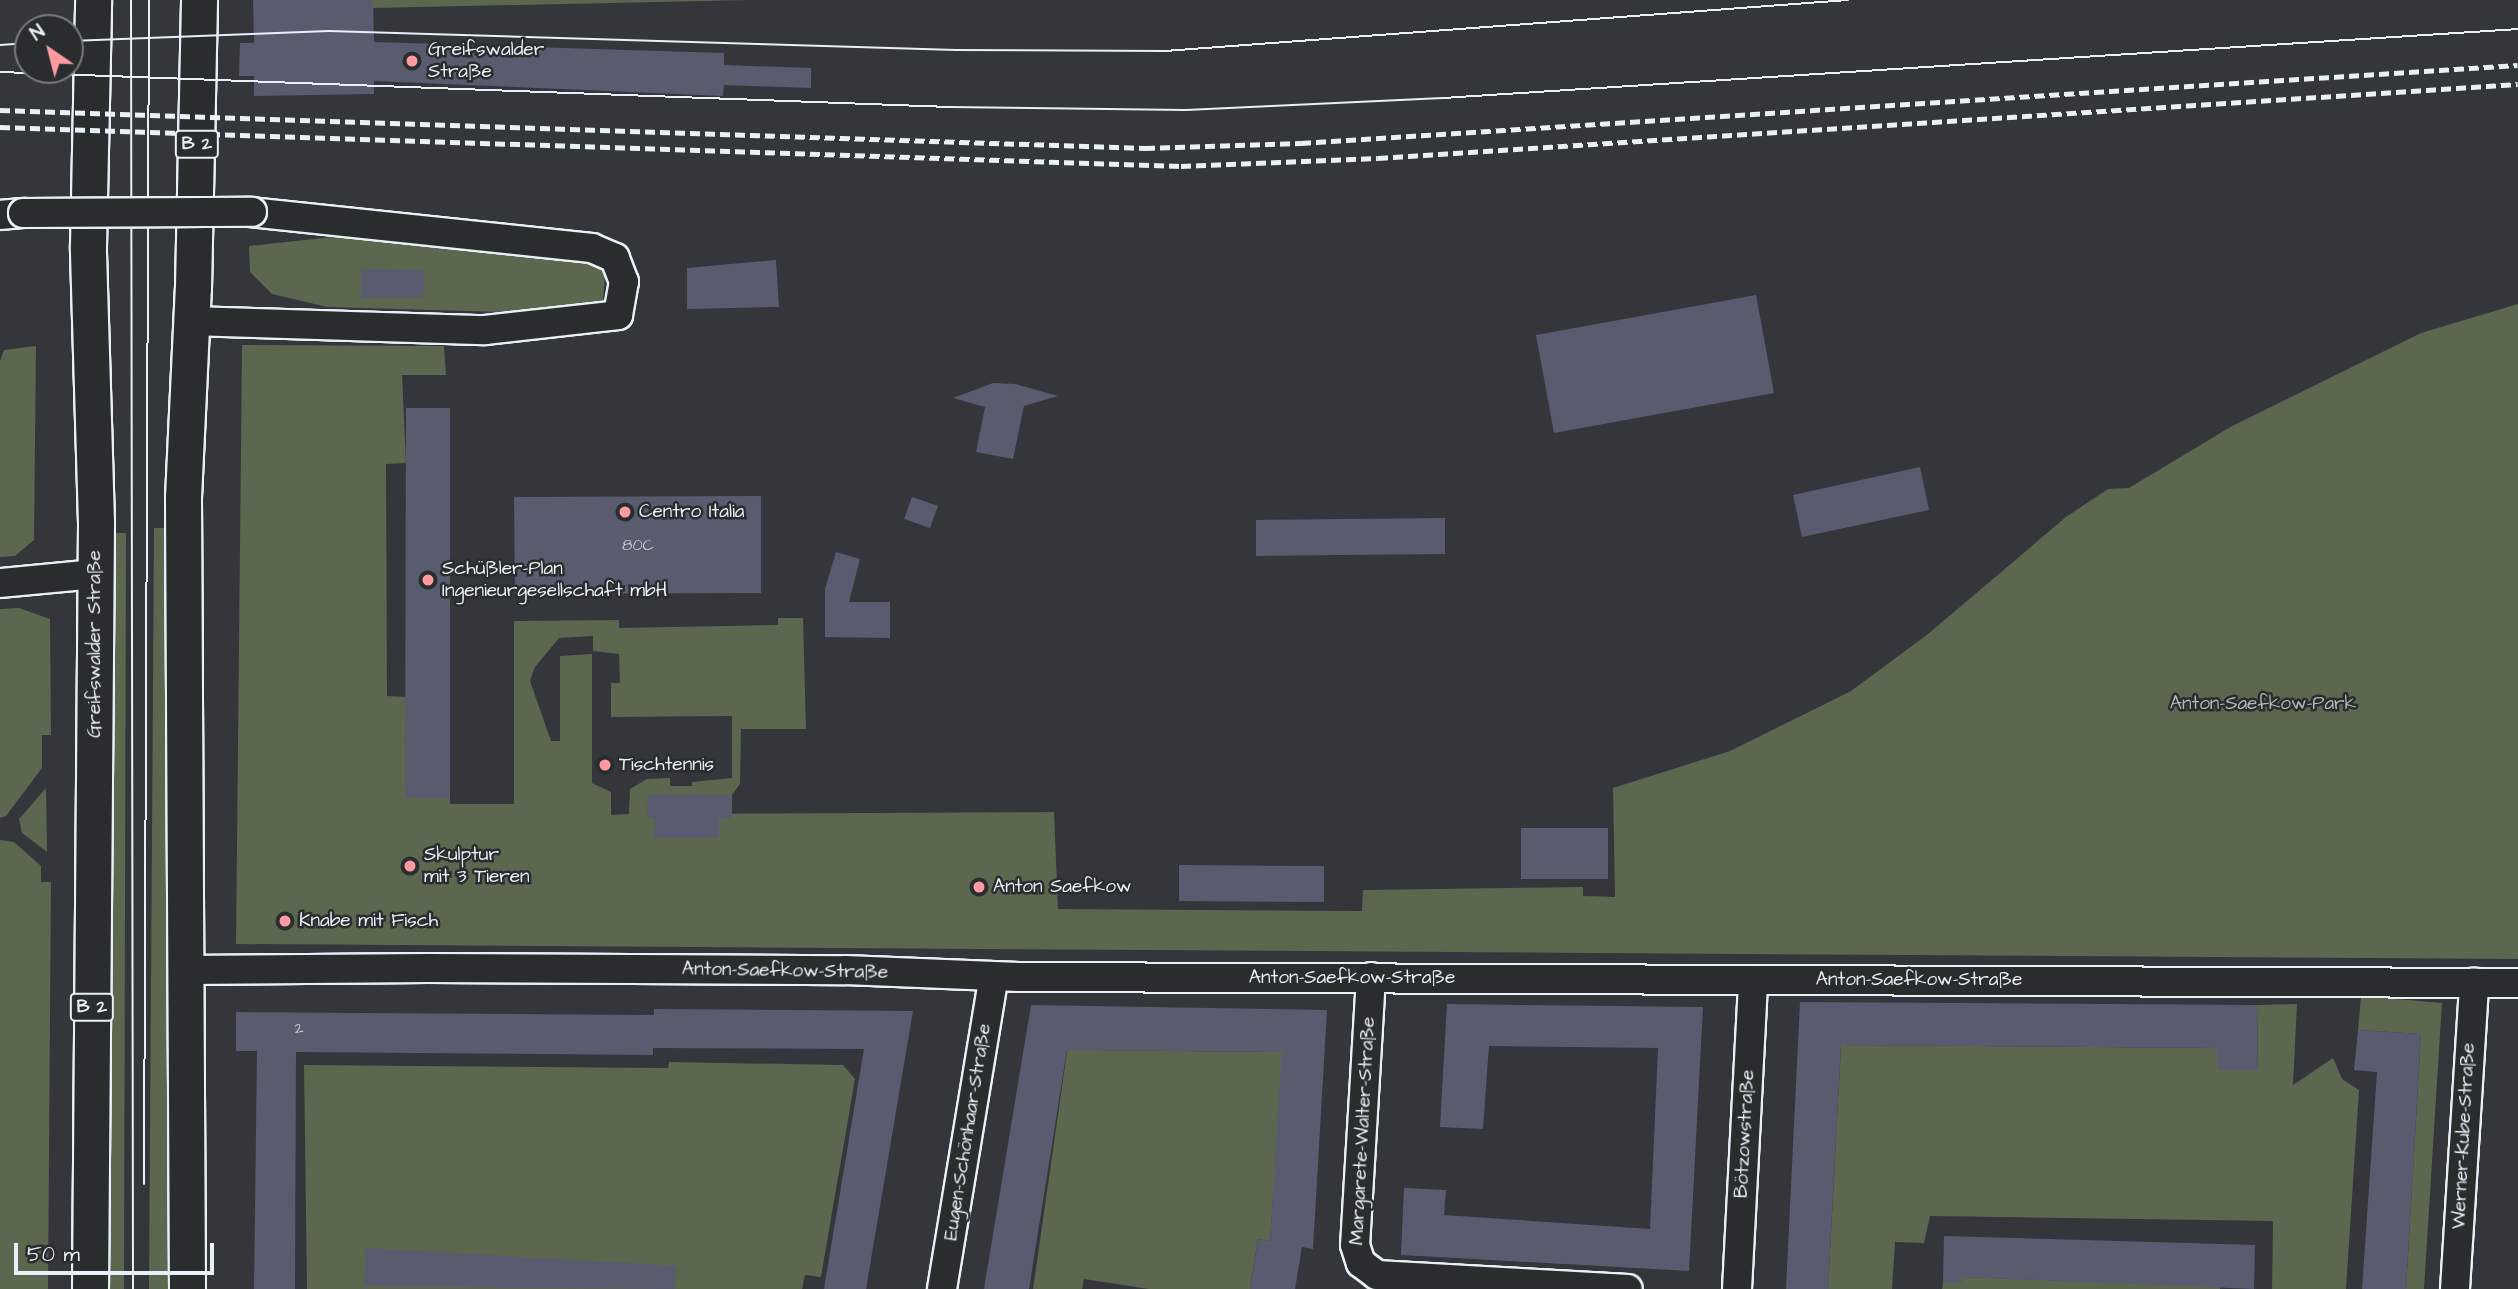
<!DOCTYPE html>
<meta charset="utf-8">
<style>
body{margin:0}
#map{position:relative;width:2518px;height:1289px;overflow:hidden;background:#33363b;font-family:"Architects Daughter",sans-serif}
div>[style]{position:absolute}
.green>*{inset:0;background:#5b674f}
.building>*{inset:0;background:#585c6e}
.roads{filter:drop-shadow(2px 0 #e8f1f8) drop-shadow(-2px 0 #e8f1f8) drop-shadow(0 2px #e8f1f8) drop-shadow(0 -2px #e8f1f8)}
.minor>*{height:28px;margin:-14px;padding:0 14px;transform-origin:14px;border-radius:14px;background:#2a2d2e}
.major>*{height:35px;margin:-17.5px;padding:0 17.5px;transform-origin:17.5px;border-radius:17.5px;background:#2a2d2e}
.tram>*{height:2px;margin:-1px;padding:0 1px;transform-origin:1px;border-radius:1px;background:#e8f1f8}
.rail>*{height:5px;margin-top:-2.5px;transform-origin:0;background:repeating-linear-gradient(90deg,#e8f1f8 0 10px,transparent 0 15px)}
.bridges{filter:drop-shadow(2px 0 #e8f1f8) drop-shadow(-2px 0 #e8f1f8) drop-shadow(0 2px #e8f1f8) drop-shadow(0 -2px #e8f1f8)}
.minor-bridge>*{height:28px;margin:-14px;padding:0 14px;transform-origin:14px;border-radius:14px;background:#2a2d2e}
.dots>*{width:19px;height:19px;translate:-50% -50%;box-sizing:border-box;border:4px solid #2a2d2e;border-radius:50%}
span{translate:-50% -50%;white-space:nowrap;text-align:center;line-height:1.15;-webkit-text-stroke:5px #2a2d2e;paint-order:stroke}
.number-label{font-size:16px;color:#c4ccd6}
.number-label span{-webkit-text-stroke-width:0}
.shield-label span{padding:2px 5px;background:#2a2d2e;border:2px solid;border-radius:5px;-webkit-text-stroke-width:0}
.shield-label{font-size:18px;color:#e8f1f8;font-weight:700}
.poi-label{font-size:19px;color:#e8f1f8}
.left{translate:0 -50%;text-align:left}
.street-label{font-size:19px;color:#e8f1f8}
.park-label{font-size:19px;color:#b0bab4}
.north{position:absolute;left:14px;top:14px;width:70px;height:70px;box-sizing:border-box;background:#2a2d2e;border:2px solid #767b7f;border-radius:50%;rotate:325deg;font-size:19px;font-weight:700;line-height:28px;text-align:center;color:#e8f1f8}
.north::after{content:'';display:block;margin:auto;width:24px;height:32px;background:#ff9aa2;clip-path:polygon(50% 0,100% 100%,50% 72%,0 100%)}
.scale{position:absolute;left:14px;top:1243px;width:200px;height:32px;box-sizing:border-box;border:4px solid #e8f1f8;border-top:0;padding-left:9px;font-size:21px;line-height:24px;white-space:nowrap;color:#e8f1f8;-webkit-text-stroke:5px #2a2d2e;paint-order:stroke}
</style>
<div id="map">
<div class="green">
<div style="clip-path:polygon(373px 0,751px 0,373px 8px)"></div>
<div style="clip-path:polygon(332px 237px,585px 254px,595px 260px,605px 276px,603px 301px,582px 309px,535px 313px,327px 307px,272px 294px,250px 272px,249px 246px)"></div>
<div style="clip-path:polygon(evenodd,2518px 304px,2518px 959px,236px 944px,242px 345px,444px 346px,446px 375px,402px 375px,406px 463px,386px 464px,387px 696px,406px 697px,405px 798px,450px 798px,450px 804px,514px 804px,514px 621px,619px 620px,619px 628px,778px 625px,778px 618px,803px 618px,806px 729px,741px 729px,740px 784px,732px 795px,648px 795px,648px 814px,1054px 812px,1058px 909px,1362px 911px,1363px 890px,1583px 887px,1583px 896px,1615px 897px,1613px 788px,1730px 751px,1851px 691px,1928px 634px,2066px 517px,2108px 489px,2129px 488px,2232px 426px,2421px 333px,2518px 304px,593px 636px,593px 651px,619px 654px,620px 683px,611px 683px,611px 717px,732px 716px,732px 778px,692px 782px,692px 786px,670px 786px,670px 778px,647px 779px,630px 789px,629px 814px,611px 815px,611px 792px,592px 783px,592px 654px,560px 656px,560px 741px,551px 741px,530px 681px,535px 667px,559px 638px,593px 636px)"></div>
<div style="clip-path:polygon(36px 346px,34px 540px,15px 556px,0 557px,0 361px,4px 350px)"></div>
<div style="clip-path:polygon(154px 528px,172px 528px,168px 1289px,149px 1289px)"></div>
<div style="clip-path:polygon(108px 533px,126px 533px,124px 1289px,106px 1289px)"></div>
<div style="clip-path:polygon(19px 608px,50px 619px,51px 735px,42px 735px,42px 768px,6px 816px,0 818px,0 609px)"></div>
<div style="clip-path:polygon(46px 788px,47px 852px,22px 833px,19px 819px)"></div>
<div style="clip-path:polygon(0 840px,14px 842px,41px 866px,41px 882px,51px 882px,48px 1289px,0 1289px)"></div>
<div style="clip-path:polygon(2361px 996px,2442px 1003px,2424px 1289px,2406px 1289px,2421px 1034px,2358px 1030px)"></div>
<div style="clip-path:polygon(2297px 1004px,2293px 1085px,2333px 1058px,2342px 1079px,2359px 1090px,2346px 1289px,2272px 1289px,2273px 1221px,1930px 1216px,1924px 1243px,1895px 1242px,1892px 1289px,1828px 1289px,1841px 1045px,2217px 1048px,2218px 1070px,2258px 1069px,2257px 1005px)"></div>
<div style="clip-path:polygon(1068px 1045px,1094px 1046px,1096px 1050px,1261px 1052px,1263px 1048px,1284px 1048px,1270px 1241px,1258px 1239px,1250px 1289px,1149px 1289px,1084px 1279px,1082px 1289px,1033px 1289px)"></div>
<div style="clip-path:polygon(669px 1062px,843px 1065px,855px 1079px,821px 1277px,805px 1275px,802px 1289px,307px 1289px,304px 1065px,668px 1068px)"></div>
<div style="clip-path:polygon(1963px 1277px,2220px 1286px,2220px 1289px,1942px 1289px,1943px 1283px,1962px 1283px)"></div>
</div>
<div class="building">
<div style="clip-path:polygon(253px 0,373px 0,374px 42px,724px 53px,724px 65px,811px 68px,811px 88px,724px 85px,723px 96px,374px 81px,374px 94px,254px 96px,254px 76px,239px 76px,240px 43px,254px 43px)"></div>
<div style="clip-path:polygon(776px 260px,779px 307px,687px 309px,687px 268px)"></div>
<div style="clip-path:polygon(361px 269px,424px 270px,424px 297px,361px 298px)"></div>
<div style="clip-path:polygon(1756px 295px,1774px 393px,1554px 433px,1536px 335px)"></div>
<div style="clip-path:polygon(993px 383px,1015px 384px,1058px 396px,1024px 406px,1013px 459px,976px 452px,985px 407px,953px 398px)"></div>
<div style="clip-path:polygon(406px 408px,450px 408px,450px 798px,405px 798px)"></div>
<div style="clip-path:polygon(1920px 467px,1929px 510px,1802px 537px,1793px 495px)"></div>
<div style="clip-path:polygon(761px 496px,761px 593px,515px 594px,514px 497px)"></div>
<div style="clip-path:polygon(912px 497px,938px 506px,930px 528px,904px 519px)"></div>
<div style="clip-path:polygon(1445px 518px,1445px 554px,1256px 556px,1256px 520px)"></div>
<div style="clip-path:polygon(836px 552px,860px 559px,849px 602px,890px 602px,890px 638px,825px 637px,825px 589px)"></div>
<div style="clip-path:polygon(648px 795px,732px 795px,732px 818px,719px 818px,719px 838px,654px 838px,655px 818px,647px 818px)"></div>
<div style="clip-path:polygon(1521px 828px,1608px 828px,1608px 879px,1521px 879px)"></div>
<div style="clip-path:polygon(1179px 865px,1324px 866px,1324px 902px,1179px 901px)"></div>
<div style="clip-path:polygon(1800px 1002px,2257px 1005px,2258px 1070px,2217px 1070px,2217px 1048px,1841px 1045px,1828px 1289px,1786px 1289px)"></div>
<div style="clip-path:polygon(1447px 1004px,1703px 1007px,1689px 1271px,1401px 1255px,1404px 1188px,1446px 1190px,1444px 1215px,1650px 1229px,1658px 1048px,1489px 1046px,1483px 1129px,1440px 1127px)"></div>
<div style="clip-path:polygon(1031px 1005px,1327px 1010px,1313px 1249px,1302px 1247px,1295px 1289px,1250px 1289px,1258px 1239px,1270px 1241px,1282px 1052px,1067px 1050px,1029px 1289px,984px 1289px)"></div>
<div style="clip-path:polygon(654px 1009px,913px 1011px,866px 1289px,824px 1289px,864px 1049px,653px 1048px,653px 1055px,296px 1052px,295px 1289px,254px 1289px,257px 1051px,236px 1051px,236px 1012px,654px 1015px)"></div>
<div style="clip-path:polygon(2358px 1030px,2421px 1034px,2406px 1289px,2362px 1289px,2377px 1072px,2354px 1070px)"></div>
<div style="clip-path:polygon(1944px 1236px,2255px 1245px,2254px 1289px,1963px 1277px,1963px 1283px,1943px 1283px)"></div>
<div style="clip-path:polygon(366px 1248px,676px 1266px,674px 1289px,364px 1286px)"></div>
</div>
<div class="roads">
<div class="minor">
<div style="left:0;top:215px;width:23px;rotate:-5deg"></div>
<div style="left:191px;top:321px;width:294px;rotate:1.8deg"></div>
<div style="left:485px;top:330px;width:134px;rotate:-6.4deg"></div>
<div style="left:618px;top:315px;width:34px;rotate:-80deg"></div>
<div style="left:624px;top:282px;width:26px;rotate:-111deg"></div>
<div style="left:615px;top:258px;width:25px;rotate:-157deg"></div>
<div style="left:592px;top:248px;width:342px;rotate:-174deg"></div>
<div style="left:0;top:583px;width:95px;rotate:-5.4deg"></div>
<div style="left:185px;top:970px;width:243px;rotate:-0.5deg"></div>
<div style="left:428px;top:968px;width:417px;rotate:0.3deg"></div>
<div style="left:845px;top:970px;width:174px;rotate:2.3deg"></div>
<div style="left:1019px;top:977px;width:1499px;rotate:0.23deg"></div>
<div style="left:1371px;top:977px;width:268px;rotate:93.4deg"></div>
<div style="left:1355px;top:1245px;width:19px;rotate:72deg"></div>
<div style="left:1361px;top:1263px;width:20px;rotate:37deg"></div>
<div style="left:1377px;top:1275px;width:251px;rotate:3.2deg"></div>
<div style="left:942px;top:1289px;width:317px;rotate:-80.6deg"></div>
<div style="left:1737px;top:1289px;width:309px;rotate:-87deg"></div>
<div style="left:2455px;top:1289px;width:307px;rotate:-86.4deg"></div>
</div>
<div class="major">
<div style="left:90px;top:1289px;width:767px;rotate:-89.55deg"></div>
<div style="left:96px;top:522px;width:276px;rotate:-91.7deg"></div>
<div style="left:88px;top:246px;width:246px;rotate:-88.8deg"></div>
<div style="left:187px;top:1289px;width:792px;rotate:-90.29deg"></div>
<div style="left:183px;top:497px;width:209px;rotate:-87.3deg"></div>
<div style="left:193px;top:288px;width:288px;rotate:-88.8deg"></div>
</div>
</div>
<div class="tram">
<div style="left:131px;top:0;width:1289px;rotate:89.91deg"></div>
<div style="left:70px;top:41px;width:259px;rotate:-2.2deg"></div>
<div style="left:329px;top:31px;width:627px;rotate:1.74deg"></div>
<div style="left:956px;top:50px;width:209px;rotate:0.3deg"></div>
<div style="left:1165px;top:51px;width:685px;rotate:-4.27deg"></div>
<div style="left:0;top:45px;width:28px;rotate:-4deg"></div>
<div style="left:0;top:72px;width:951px;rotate:2.11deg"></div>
<div style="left:950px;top:107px;width:236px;rotate:0.7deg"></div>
<div style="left:1186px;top:110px;width:257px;rotate:-2.7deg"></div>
<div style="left:1443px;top:98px;width:1077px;rotate:-3.67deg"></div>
<div style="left:144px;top:1184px;width:1184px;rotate:-89.76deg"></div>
</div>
<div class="rail">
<div style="left:0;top:110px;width:1146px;rotate:1.9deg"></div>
<div style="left:1145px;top:148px;width:156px;rotate:-1.8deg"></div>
<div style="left:1301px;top:143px;width:1219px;rotate:-3.67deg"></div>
<div style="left:0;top:127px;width:1182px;rotate:1.89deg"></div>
<div style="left:1181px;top:166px;width:197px;rotate:-2.3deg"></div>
<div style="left:1378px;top:158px;width:1142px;rotate:-3.71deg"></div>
</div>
<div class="bridges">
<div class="minor-bridge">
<div style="left:23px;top:213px;width:229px;rotate:-0.3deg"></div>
</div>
</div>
<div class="dots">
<div style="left:412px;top:61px;background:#ff9aa2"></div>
<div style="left:625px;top:512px;background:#ff9aa2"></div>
<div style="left:428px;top:580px;background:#ff9aa2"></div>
<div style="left:605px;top:765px;background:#ff9aa2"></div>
<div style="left:410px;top:866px;background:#ff9aa2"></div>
<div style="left:979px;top:887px;background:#ff9aa2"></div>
<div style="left:285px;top:921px;background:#ff9aa2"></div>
</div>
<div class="number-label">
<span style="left:638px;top:545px">80C</span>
<span style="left:299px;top:1028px">2</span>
</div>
<div class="shield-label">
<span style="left:197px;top:144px">B 2</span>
<span style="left:92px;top:1007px">B 2</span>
</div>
<div class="poi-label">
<span class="left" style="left:428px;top:61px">Greifswalder<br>Straße</span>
<span class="left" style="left:639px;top:512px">Centro Italia</span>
<span class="left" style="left:442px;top:580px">Schüßler-Plan<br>Ingenieurgesellschaft mbH</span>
<span class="left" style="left:619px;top:765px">Tischtennis</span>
<span class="left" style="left:424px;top:866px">Skulptur<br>mit 3 Tieren</span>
<span class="left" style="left:993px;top:887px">Anton Saefkow</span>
<span class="left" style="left:299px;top:921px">Knabe mit Fisch</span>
</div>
<div class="street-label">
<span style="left:95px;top:644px;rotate:-90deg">Greifswalder Straße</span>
<span style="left:785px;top:971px;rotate:1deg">Anton-Saefkow-Straße</span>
<span style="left:1352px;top:978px">Anton-Saefkow-Straße</span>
<span style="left:1919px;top:980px">Anton-Saefkow-Straße</span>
<span style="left:1363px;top:1131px;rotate:-87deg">Margarete-Walter-Straße</span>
<span style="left:968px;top:1132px;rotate:-81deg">Eugen-Schönhaar-Straße</span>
<span style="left:1745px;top:1134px;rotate:-87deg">Bötzowstraße</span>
<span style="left:2464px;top:1136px;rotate:-87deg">Werner-Kube-Straße</span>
</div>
<div class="park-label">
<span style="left:2263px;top:704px">Anton-Saefkow-Park</span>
</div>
<div class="north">N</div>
<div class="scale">50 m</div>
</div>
